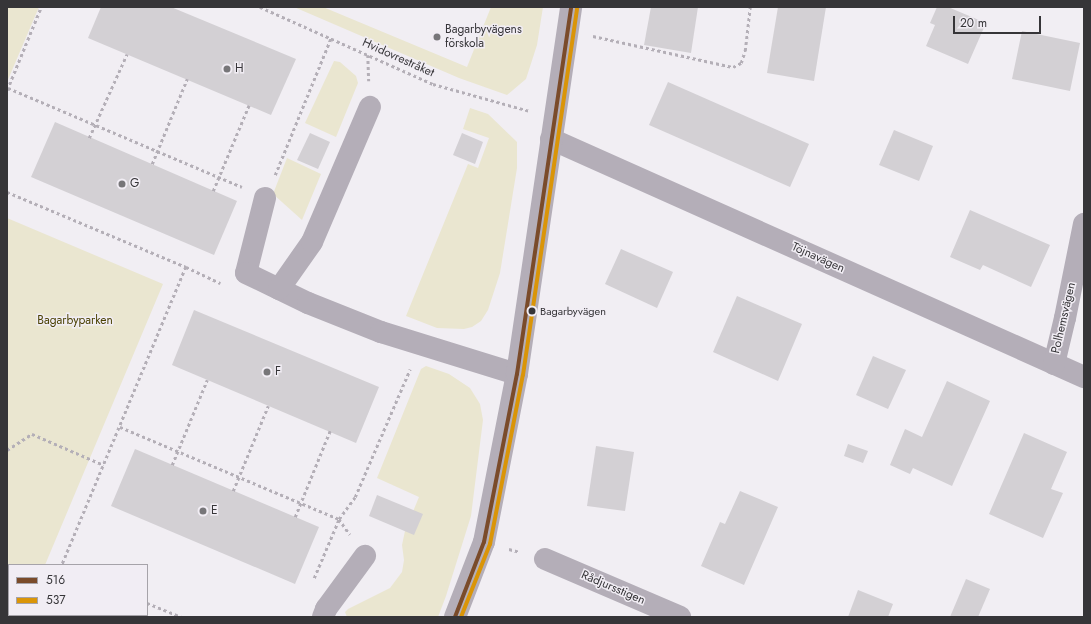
<!DOCTYPE html>
<meta charset="utf-8">
<style>
body{margin:0}
#map{position:relative;width:1091px;height:624px;overflow:hidden;background:#f1eef3;font-family:Jost,sans-serif}
div>[style]{position:absolute}
.green>*{inset:0;background:#eae6d0}
.building>*{inset:0;background:#d3d0d4}
.path>*{height:2.5px;margin-top:-1.25px;transform-origin:0;background:repeating-linear-gradient(90deg,#b4afb7 0 3px,transparent 0 6px)}
.minor>*{height:22px;margin:-11px;padding:0 11px;transform-origin:11px;border-radius:11px;background:#b4aeb8}
.bus-1>*{height:4px;margin:-2px;padding:0 2px;transform-origin:2px;border-radius:2px;background:#7a4b2a}
.bus-2>*{height:4px;margin:-2px;padding:0 2px;transform-origin:2px;border-radius:2px;background:#da9508}
.dots>*{width:11px;height:11px;translate:-50% -50%;box-sizing:border-box;border:2px solid #f1edf4;border-radius:50%}
span{translate:-50% -50%;white-space:nowrap;text-align:center;line-height:1.15;-webkit-text-stroke:3px #f1edf4;paint-order:stroke}
.bus-label{font-size:11px;color:#363538}
.left{translate:0 -50%;text-align:left}
.poi-label{font-size:12px;color:#363538}
.street-label{font-size:12px;color:#363538}
.park-label{font-size:12px;color:#4b4203}
.frame{position:absolute;inset:0;border:8px solid #363538;pointer-events:none}
.legend{position:absolute;left:8px;top:564px;width:140px;height:52px;box-sizing:border-box;background:#f1edf4;border:1px solid #a6a3a9;margin:0;padding:5px 7px;list-style:none;font-size:12px;color:#363538}
.legend li{display:flex;align-items:center;gap:8px;height:20px}
.legend b{width:20px;border:1px solid #a6a3a9}
.scale{position:absolute;left:953px;top:16px;width:88px;height:18px;box-sizing:border-box;border:2px solid #363538;border-top:0;padding-left:5px;font-size:12px;line-height:14px;white-space:nowrap;color:#363538;-webkit-text-stroke:3px #f1edf4;paint-order:stroke}
</style>
<div id="map">
<div class="green">
<div style="clip-path:polygon(7px 7px,39px 7px,7px 82px)"></div>
<div style="clip-path:polygon(294px 7px,323px 7px,467px 67px,491px 7px,543px 7px,537px 45px,526px 79px,507px 95px,459px 78px)"></div>
<div style="clip-path:polygon(334px 61px,340px 62px,356px 76px,358px 83px,336px 137px,305px 123px)"></div>
<div style="clip-path:polygon(470px 108px,488px 114px,517px 142px,517px 168px,500px 273px,488px 310px,481px 321px,472px 327px,464px 329px,437px 328px,406px 316px,468px 164px,478px 168px,489px 138px,463px 129px)"></div>
<div style="clip-path:polygon(287px 158px,321px 174px,302px 220px,273px 194px)"></div>
<div style="clip-path:polygon(7px 218px,163px 284px,45px 565px,9px 565px,9px 615px,24px 615px,24px 617px,7px 617px)"></div>
<div style="clip-path:polygon(426px 366px,449px 374px,470px 388px,480px 404px,483px 420px,471px 516px,446px 596px,438px 617px,347px 617px,345px 612px,348px 609px,390px 588px,402px 572px,404px 560px,402px 545px,405px 531px,419px 497px,377px 478px,421px 369px)"></div>
</div>
<div class="building">
<div style="clip-path:polygon(101px 7px,171px 7px,296px 59px,271px 115px,88px 38px)"></div>
<div style="clip-path:polygon(651px 7px,698px 7px,691px 53px,644px 45px)"></div>
<div style="clip-path:polygon(778px 7px,826px 7px,814px 81px,767px 73px)"></div>
<div style="clip-path:polygon(937px 7px,948px 7px,986px 23px,968px 64px,926px 46px,935px 25px,930px 23px)"></div>
<div style="clip-path:polygon(1022px 31px,1080px 43px,1070px 91px,1012px 79px)"></div>
<div style="clip-path:polygon(668px 82px,809px 144px,790px 187px,649px 125px)"></div>
<div style="clip-path:polygon(55px 122px,237px 201px,214px 255px,31px 177px)"></div>
<div style="clip-path:polygon(894px 130px,933px 146px,919px 181px,879px 165px)"></div>
<div style="clip-path:polygon(310px 133px,330px 142px,318px 169px,297px 160px)"></div>
<div style="clip-path:polygon(462px 133px,483px 142px,475px 164px,453px 155px)"></div>
<div style="clip-path:polygon(970px 210px,1050px 245px,1031px 287px,983px 265px,980px 270px,950px 257px)"></div>
<div style="clip-path:polygon(621px 249px,673px 272px,657px 308px,605px 284px)"></div>
<div style="clip-path:polygon(737px 296px,802px 324px,778px 381px,713px 352px)"></div>
<div style="clip-path:polygon(194px 310px,379px 387px,356px 443px,172px 365px)"></div>
<div style="clip-path:polygon(873px 356px,906px 370px,888px 409px,856px 395px)"></div>
<div style="clip-path:polygon(947px 381px,990px 401px,952px 486px,913px 468px,910px 474px,890px 465px,905px 429px,922px 437px)"></div>
<div style="clip-path:polygon(1024px 433px,1067px 452px,1051px 489px,1063px 493px,1043px 538px,989px 514px)"></div>
<div style="clip-path:polygon(848px 444px,868px 451px,863px 463px,844px 456px)"></div>
<div style="clip-path:polygon(596px 446px,634px 452px,625px 511px,587px 506px)"></div>
<div style="clip-path:polygon(135px 449px,319px 527px,295px 584px,111px 506px)"></div>
<div style="clip-path:polygon(740px 491px,778px 507px,744px 585px,701px 566px,720px 522px,725px 524px)"></div>
<div style="clip-path:polygon(377px 495px,423px 514px,414px 535px,369px 516px)"></div>
<div style="clip-path:polygon(966px 579px,990px 589px,978px 617px,950px 617px)"></div>
<div style="clip-path:polygon(858px 590px,893px 604px,888px 617px,848px 617px)"></div>
<div style="clip-path:polygon(65px 615px,139px 615px,144px 617px,65px 617px)"></div>
</div>
<div class="path">
<div style="left:260px;top:7px;width:189px;rotate:24deg"></div>
<div style="left:433px;top:84px;width:101px;rotate:15.6deg"></div>
<div style="left:593px;top:36px;width:143px;rotate:12.5deg"></div>
<div style="left:733px;top:67px;width:9px;rotate:-27deg"></div>
<div style="left:741px;top:63px;width:13px;rotate:-72deg"></div>
<div style="left:745px;top:51px;width:44px;rotate:-83.5deg"></div>
<div style="left:368px;top:55px;width:26px;rotate:88deg"></div>
<div style="left:8px;top:88px;width:254px;rotate:22.9deg"></div>
<div style="left:7px;top:90px;width:90px;rotate:-67.7deg"></div>
<div style="left:89px;top:138px;width:92px;rotate:-65.7deg"></div>
<div style="left:152px;top:164px;width:92px;rotate:-67.6deg"></div>
<div style="left:275px;top:175px;width:148px;rotate:-67.8deg"></div>
<div style="left:213px;top:191px;width:93px;rotate:-67.3deg"></div>
<div style="left:7px;top:192px;width:194px;rotate:22.7deg"></div>
<div style="left:186px;top:267px;width:323px;rotate:112.6deg"></div>
<div style="left:186px;top:267px;width:38px;rotate:25deg"></div>
<div style="left:120px;top:427px;width:238px;rotate:22.8deg"></div>
<div style="left:339px;top:519px;width:19px;rotate:55deg"></div>
<div style="left:7px;top:450px;width:30px;rotate:-33deg"></div>
<div style="left:32px;top:434px;width:78px;rotate:23.3deg"></div>
<div style="left:172px;top:465px;width:92px;rotate:-67.6deg"></div>
<div style="left:233px;top:491px;width:92px;rotate:-67.6deg"></div>
<div style="left:295px;top:517px;width:93px;rotate:-67.9deg"></div>
<div style="left:509px;top:549px;width:11px;rotate:15deg"></div>
<div style="left:7px;top:565px;width:2px;rotate:27deg"></div>
<div style="left:314px;top:578px;width:64px;rotate:-67deg"></div>
<div style="left:339px;top:519px;width:27px;rotate:-54deg"></div>
<div style="left:355px;top:497px;width:139px;rotate:-66.7deg"></div>
<div style="left:147px;top:603px;width:37px;rotate:22deg"></div>
<div style="left:41px;top:617px;width:2px;rotate:-63deg"></div>
</div>
<div class="minor">
<div style="left:551px;top:139px;width:584px;rotate:24.06deg"></div>
<div style="left:265px;top:198px;width:77px;rotate:104.2deg"></div>
<div style="left:246px;top:273px;width:69px;rotate:25.8deg"></div>
<div style="left:308px;top:303px;width:79px;rotate:21.7deg"></div>
<div style="left:381px;top:332px;width:142px;rotate:17.2deg"></div>
<div style="left:279px;top:289px;width:57px;rotate:-54.9deg"></div>
<div style="left:312px;top:242px;width:147px;rotate:-66.8deg"></div>
<div style="left:1054px;top:364px;width:47px;rotate:-76.6deg"></div>
<div style="left:1065px;top:318px;width:96px;rotate:-78.6deg"></div>
<div style="left:545px;top:559px;width:147px;rotate:23.2deg"></div>
<div style="left:323px;top:617px;width:9px;rotate:-69deg"></div>
<div style="left:326px;top:609px;width:66px;rotate:-53.7deg"></div>
<div style="left:455px;top:617px;width:80px;rotate:-68.9deg"></div>
<div style="left:484px;top:542px;width:171px;rotate:-78.9deg"></div>
<div style="left:517px;top:374px;width:371px;rotate:-81.6deg"></div>
</div>
<div class="bus-1">
<div style="left:455px;top:617px;width:80px;rotate:-68.9deg"></div>
<div style="left:484px;top:542px;width:171px;rotate:-78.9deg"></div>
<div style="left:517px;top:374px;width:371px;rotate:-81.6deg"></div>
</div>
<div class="bus-2">
<div style="left:461px;top:617px;width:79px;rotate:-68.3deg"></div>
<div style="left:490px;top:544px;width:172px;rotate:-79deg"></div>
<div style="left:523px;top:375px;width:371px;rotate:-81.6deg"></div>
</div>
<div class="dots">
<div style="left:437px;top:37px;background:#777679"></div>
<div style="left:227px;top:69px;background:#777679"></div>
<div style="left:122px;top:184px;background:#777679"></div>
<div style="left:532px;top:311px;background:#363538"></div>
<div style="left:267px;top:372px;background:#777679"></div>
<div style="left:203px;top:511px;background:#777679"></div>
</div>
<div class="bus-label">
<span class="left" style="left:540px;top:311px">Bagarbyvägen</span>
</div>
<div class="poi-label">
<span class="left" style="left:445px;top:37px">Bagarbyvägens<br>förskola</span>
<span class="left" style="left:235px;top:69px">H</span>
<span class="left" style="left:130px;top:184px">G</span>
<span class="left" style="left:275px;top:372px">F</span>
<span class="left" style="left:211px;top:511px">E</span>
</div>
<div class="street-label">
<span style="left:398px;top:58px;rotate:24deg">Hvidovrestråket</span>
<span style="left:818px;top:258px;rotate:24deg">Töjnavägen</span>
<span style="left:1064px;top:318px;rotate:-77deg">Polhemsvägen</span>
<span style="left:613px;top:588px;rotate:23deg">Rådjursstigen</span>
</div>
<div class="park-label">
<span style="left:75px;top:321px">Bagarbyparken</span>
</div>
<div class="frame"></div>
<ul class="legend">
<li><b style="height:5px;background:#7a4b2a"></b>516</li>
<li><b style="height:5px;background:#da9508"></b>537</li>
</ul>
<div class="scale">20 m</div>
</div>
